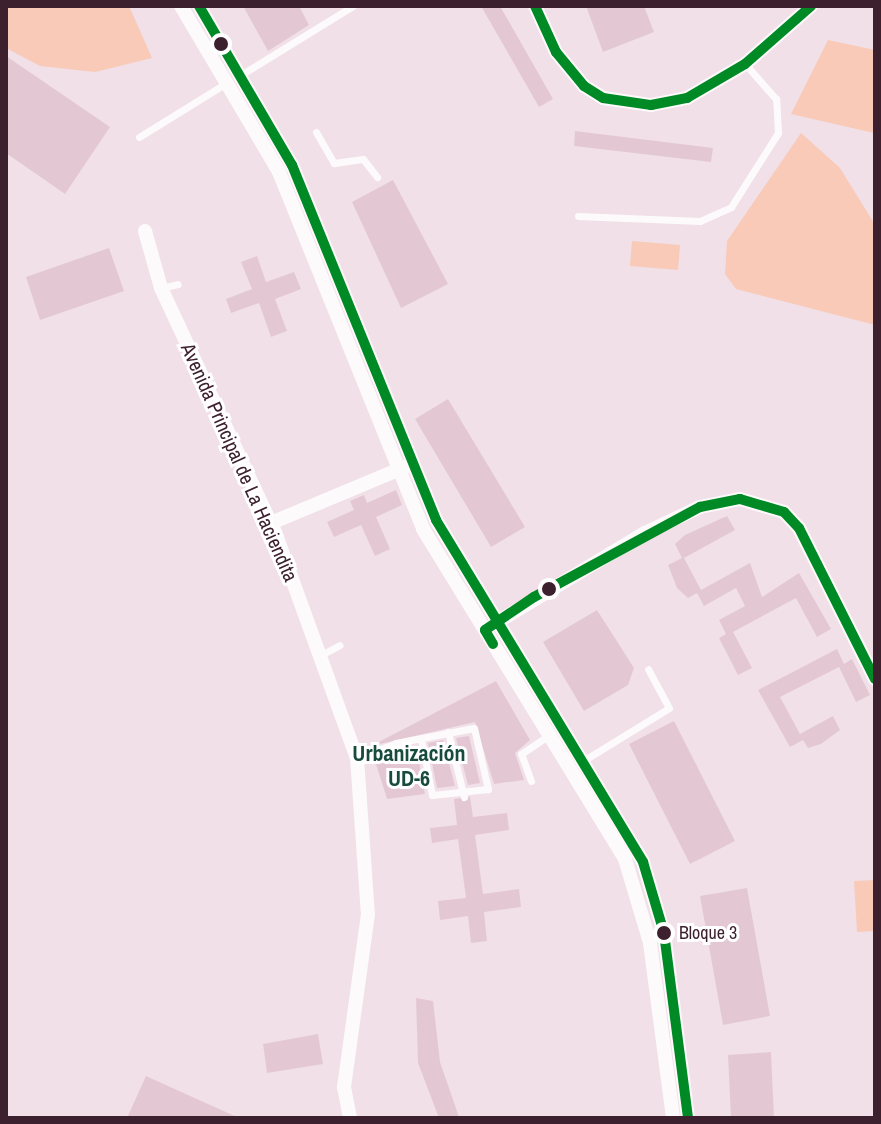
<!DOCTYPE html>
<meta charset="utf-8">
<style>
body{margin:0}
#map{position:relative;width:881px;height:1124px;overflow:hidden;background:#f1e0e7;font-family:"Archivo Narrow",sans-serif}
div>[style]{position:absolute}
.green>*{inset:0;background:#f8cab7}
.building>*{inset:0;background:#e3c8d4}
.lane>*{height:7px;margin:-3.5px;padding:0 3.5px;transform-origin:3.5px;border-radius:3.5px;background:#fdfafb}
.street>*{height:14px;margin:-7px;padding:0 7px;transform-origin:7px;border-radius:7px;background:#fdfafb}
.bus-1>*{height:10px;margin:-5px;padding:0 5px;transform-origin:5px;border-radius:5px;background:#008a26}
.dots>*{width:22px;height:22px;translate:-50% -50%;box-sizing:border-box;border:4px solid #fff;border-radius:50%}
span{translate:-50% -50%;white-space:nowrap;text-align:center;line-height:1.15;-webkit-text-stroke:6px #fff;paint-order:stroke}
.bus-label{font-size:18px;color:#3d202e}
.left{translate:0 -50%;text-align:left}
.street-label{font-size:20px;color:#3d202e}
.neighbourhood-label{font-size:22px;color:#174b3c;font-weight:700}
.frame{position:absolute;inset:0;border:8px solid #3d202e;pointer-events:none}
</style>
<div id="map">
<div class="green">
<div style="clip-path:polygon(6px 6px,129px 6px,152px 58px,95px 72px,40px 66px,6px 48px)"></div>
<div style="clip-path:polygon(828px 40px,875px 50px,874px 133px,791px 114px)"></div>
<div style="clip-path:polygon(801px 133px,840px 168px,874px 223px,875px 325px,736px 289px,725px 274px,727px 241px)"></div>
<div style="clip-path:polygon(632px 241px,680px 245px,678px 270px,630px 266px)"></div>
<div style="clip-path:polygon(875px 880px,875px 931px,857px 932px,854px 881px)"></div>
</div>
<div class="building">
<div style="clip-path:polygon(243px 6px,299px 6px,309px 25px,268px 51px)"></div>
<div style="clip-path:polygon(481px 6px,500px 6px,553px 99px,539px 107px)"></div>
<div style="clip-path:polygon(586px 6px,644px 6px,654px 32px,603px 52px)"></div>
<div style="clip-path:polygon(6px 56px,110px 127px,65px 194px,6px 153px)"></div>
<div style="clip-path:polygon(575px 131px,713px 148px,711px 162px,574px 146px)"></div>
<div style="clip-path:polygon(393px 180px,448px 284px,401px 308px,352px 202px)"></div>
<div style="clip-path:polygon(109px 248px,124px 291px,40px 320px,26px 277px)"></div>
<div style="clip-path:polygon(257px 256px,266px 282px,294px 272px,301px 289px,275px 299px,287px 331px,271px 337px,259px 303px,231px 313px,226px 299px,252px 289px,241px 262px)"></div>
<div style="clip-path:polygon(448px 399px,525px 527px,491px 547px,415px 419px)"></div>
<div style="clip-path:polygon(396px 490px,402px 505px,376px 517px,390px 549px,375px 556px,361px 525px,334px 537px,327px 522px,354px 510px,350px 501px,364px 495px,367px 503px)"></div>
<div style="clip-path:polygon(727px 516px,735px 530px,684px 558px,701px 590px,750px 563px,762px 597px,799px 573px,831px 629px,817px 637px,796px 598px,733px 632px,752px 668px,738px 675px,719px 638px,726px 634px,719px 620px,745px 606px,736px 588px,704px 606px,697px 593px,688px 598px,677px 588px,668px 565px,682px 558px,675px 544px,685px 535px)"></div>
<div style="clip-path:polygon(597px 610px,634px 668px,628px 685px,584px 711px,543px 642px)"></div>
<div style="clip-path:polygon(837px 649px,844px 664px,852px 659px,870px 695px,856px 702px,839px 667px,780px 697px,800px 734px,833px 716px,840px 730px,821px 744px,808px 748px,803px 740px,790px 747px,758px 690px)"></div>
<div style="clip-path:polygon(496px 681px,530px 740px,515px 753px,524px 780px,494px 784px,475px 722px,371px 746px)"></div>
<div style="clip-path:polygon(674px 721px,735px 841px,690px 864px,629px 744px)"></div>
<div style="clip-path:polygon(469px 736px,480px 783px,468px 785px,456px 738px)"></div>
<div style="clip-path:polygon(443px 740px,455px 786px,437px 788px,428px 743px)"></div>
<div style="clip-path:polygon(416px 746px,425px 794px,387px 799px,374px 758px)"></div>
<div style="clip-path:polygon(470px 797px,473px 817px,507px 813px,509px 830px,475px 835px,483px 894px,519px 889px,521px 907px,484px 912px,487px 941px,471px 943px,468px 916px,440px 920px,438px 901px,466px 898px,458px 839px,432px 843px,430px 828px,457px 825px,454px 799px)"></div>
<div style="clip-path:polygon(747px 888px,770px 1016px,723px 1025px,700px 896px)"></div>
<div style="clip-path:polygon(416px 998px,433px 1001px,440px 1062px,459px 1117px,439px 1118px,418px 1063px)"></div>
<div style="clip-path:polygon(318px 1034px,323px 1064px,267px 1073px,263px 1044px)"></div>
<div style="clip-path:polygon(771px 1052px,774px 1118px,731px 1118px,728px 1055px)"></div>
<div style="clip-path:polygon(146px 1076px,239px 1118px,127px 1118px)"></div>
</div>
<div class="lane">
<div style="left:239px;top:76px;width:134px;rotate:-31.6deg"></div>
<div style="left:316px;top:132px;width:36px;rotate:60deg"></div>
<div style="left:334px;top:163px;width:29px;rotate:-8deg"></div>
<div style="left:363px;top:159px;width:23px;rotate:52deg"></div>
<div style="left:139px;top:137px;width:105px;rotate:-31.7deg"></div>
<div style="left:578px;top:216px;width:122px;rotate:2.3deg"></div>
<div style="left:700px;top:221px;width:34px;rotate:-24deg"></div>
<div style="left:731px;top:207px;width:88px;rotate:-57.6deg"></div>
<div style="left:778px;top:133px;width:34px;rotate:-93deg"></div>
<div style="left:776px;top:99px;width:47px;rotate:-131.5deg"></div>
<div style="left:161px;top:288px;width:17px;rotate:-13deg"></div>
<div style="left:321px;top:655px;width:21px;rotate:-28deg"></div>
<div style="left:448px;top:732px;width:67px;rotate:76.2deg"></div>
<div style="left:357px;top:758px;width:42px;rotate:-21deg"></div>
<div style="left:396px;top:743px;width:79px;rotate:-10.9deg"></div>
<div style="left:474px;top:728px;width:63px;rotate:77.1deg"></div>
<div style="left:488px;top:789px;width:56px;rotate:173.9deg"></div>
<div style="left:432px;top:795px;width:57px;rotate:-101.1deg"></div>
<div style="left:586px;top:759px;width:97px;rotate:-31.6deg"></div>
<div style="left:669px;top:708px;width:44px;rotate:-118.3deg"></div>
<div style="left:531px;top:781px;width:29px;rotate:-110deg"></div>
<div style="left:521px;top:754px;width:34px;rotate:-34deg"></div>
</div>
<div class="street">
<div style="left:181px;top:6px;width:193px;rotate:59.4deg"></div>
<div style="left:279px;top:172px;width:385px;rotate:68deg"></div>
<div style="left:423px;top:529px;width:387px;rotate:58.5deg"></div>
<div style="left:625px;top:859px;width:88px;rotate:73.4deg"></div>
<div style="left:650px;top:943px;width:177px;rotate:82.5deg"></div>
<div style="left:199px;top:6px;width:184px;rotate:59.7deg"></div>
<div style="left:292px;top:165px;width:383px;rotate:67.9deg"></div>
<div style="left:436px;top:520px;width:400px;rotate:58.8deg"></div>
<div style="left:643px;top:862px;width:74px;rotate:73.5deg"></div>
<div style="left:664px;top:933px;width:187px;rotate:82.6deg"></div>
<div style="left:535px;top:6px;width:51px;rotate:65.5deg"></div>
<div style="left:556px;top:52px;width:44px;rotate:50.5deg"></div>
<div style="left:584px;top:86px;width:22px;rotate:32deg"></div>
<div style="left:603px;top:98px;width:49px;rotate:8.3deg"></div>
<div style="left:651px;top:105px;width:37px;rotate:-11deg"></div>
<div style="left:687px;top:98px;width:67px;rotate:-30.4deg"></div>
<div style="left:745px;top:64px;width:88px;rotate:-41.3deg"></div>
<div style="left:145px;top:231px;width:59px;rotate:74.3deg"></div>
<div style="left:161px;top:288px;width:269px;rotate:65deg"></div>
<div style="left:275px;top:532px;width:240px;rotate:70.1deg"></div>
<div style="left:357px;top:758px;width:156px;rotate:86deg"></div>
<div style="left:368px;top:914px;width:175px;rotate:97.9deg"></div>
<div style="left:344px;top:1087px;width:32px;rotate:79deg"></div>
<div style="left:271px;top:523px;width:147px;rotate:-22.7deg"></div>
<div style="left:494px;top:624px;width:176px;rotate:-31.1deg"></div>
<div style="left:645px;top:533px;width:61px;rotate:-25.3deg"></div>
<div style="left:700px;top:507px;width:41px;rotate:-11.3deg"></div>
<div style="left:740px;top:499px;width:46px;rotate:16.5deg"></div>
<div style="left:784px;top:512px;width:22px;rotate:47deg"></div>
<div style="left:799px;top:528px;width:169px;rotate:63.3deg"></div>
</div>
<div class="bus-1">
<div style="left:199px;top:6px;width:184px;rotate:59.7deg"></div>
<div style="left:292px;top:165px;width:383px;rotate:67.9deg"></div>
<div style="left:436px;top:520px;width:400px;rotate:58.8deg"></div>
<div style="left:643px;top:862px;width:74px;rotate:73.5deg"></div>
<div style="left:664px;top:933px;width:187px;rotate:82.6deg"></div>
<div style="left:535px;top:6px;width:51px;rotate:65.5deg"></div>
<div style="left:556px;top:52px;width:44px;rotate:50.5deg"></div>
<div style="left:584px;top:86px;width:22px;rotate:32deg"></div>
<div style="left:603px;top:98px;width:49px;rotate:8.3deg"></div>
<div style="left:651px;top:105px;width:37px;rotate:-11deg"></div>
<div style="left:687px;top:98px;width:67px;rotate:-30.4deg"></div>
<div style="left:745px;top:64px;width:88px;rotate:-41.3deg"></div>
<div style="left:493px;top:644px;width:16px;rotate:-120deg"></div>
<div style="left:485px;top:630px;width:59px;rotate:-34deg"></div>
<div style="left:534px;top:597px;width:189px;rotate:-28.5deg"></div>
<div style="left:700px;top:507px;width:41px;rotate:-11.3deg"></div>
<div style="left:740px;top:499px;width:46px;rotate:16.5deg"></div>
<div style="left:784px;top:512px;width:22px;rotate:47deg"></div>
<div style="left:799px;top:528px;width:169px;rotate:63.3deg"></div>
</div>
<div class="dots">
<div style="left:221px;top:44px;background:#3d202e"></div>
<div style="left:549px;top:589px;background:#3d202e"></div>
<div style="left:664px;top:933px;background:#3d202e"></div>
</div>
<div class="bus-label">
<span class="left" style="left:679px;top:933px">Bloque 3</span>
</div>
<div class="street-label">
<span style="left:240px;top:462px;rotate:66deg">Avenida Principal de La Haciendita</span>
</div>
<div class="neighbourhood-label">
<span style="left:409px;top:766px">Urbanización<br>UD-6</span>
</div>
<div class="frame"></div>
</div>
